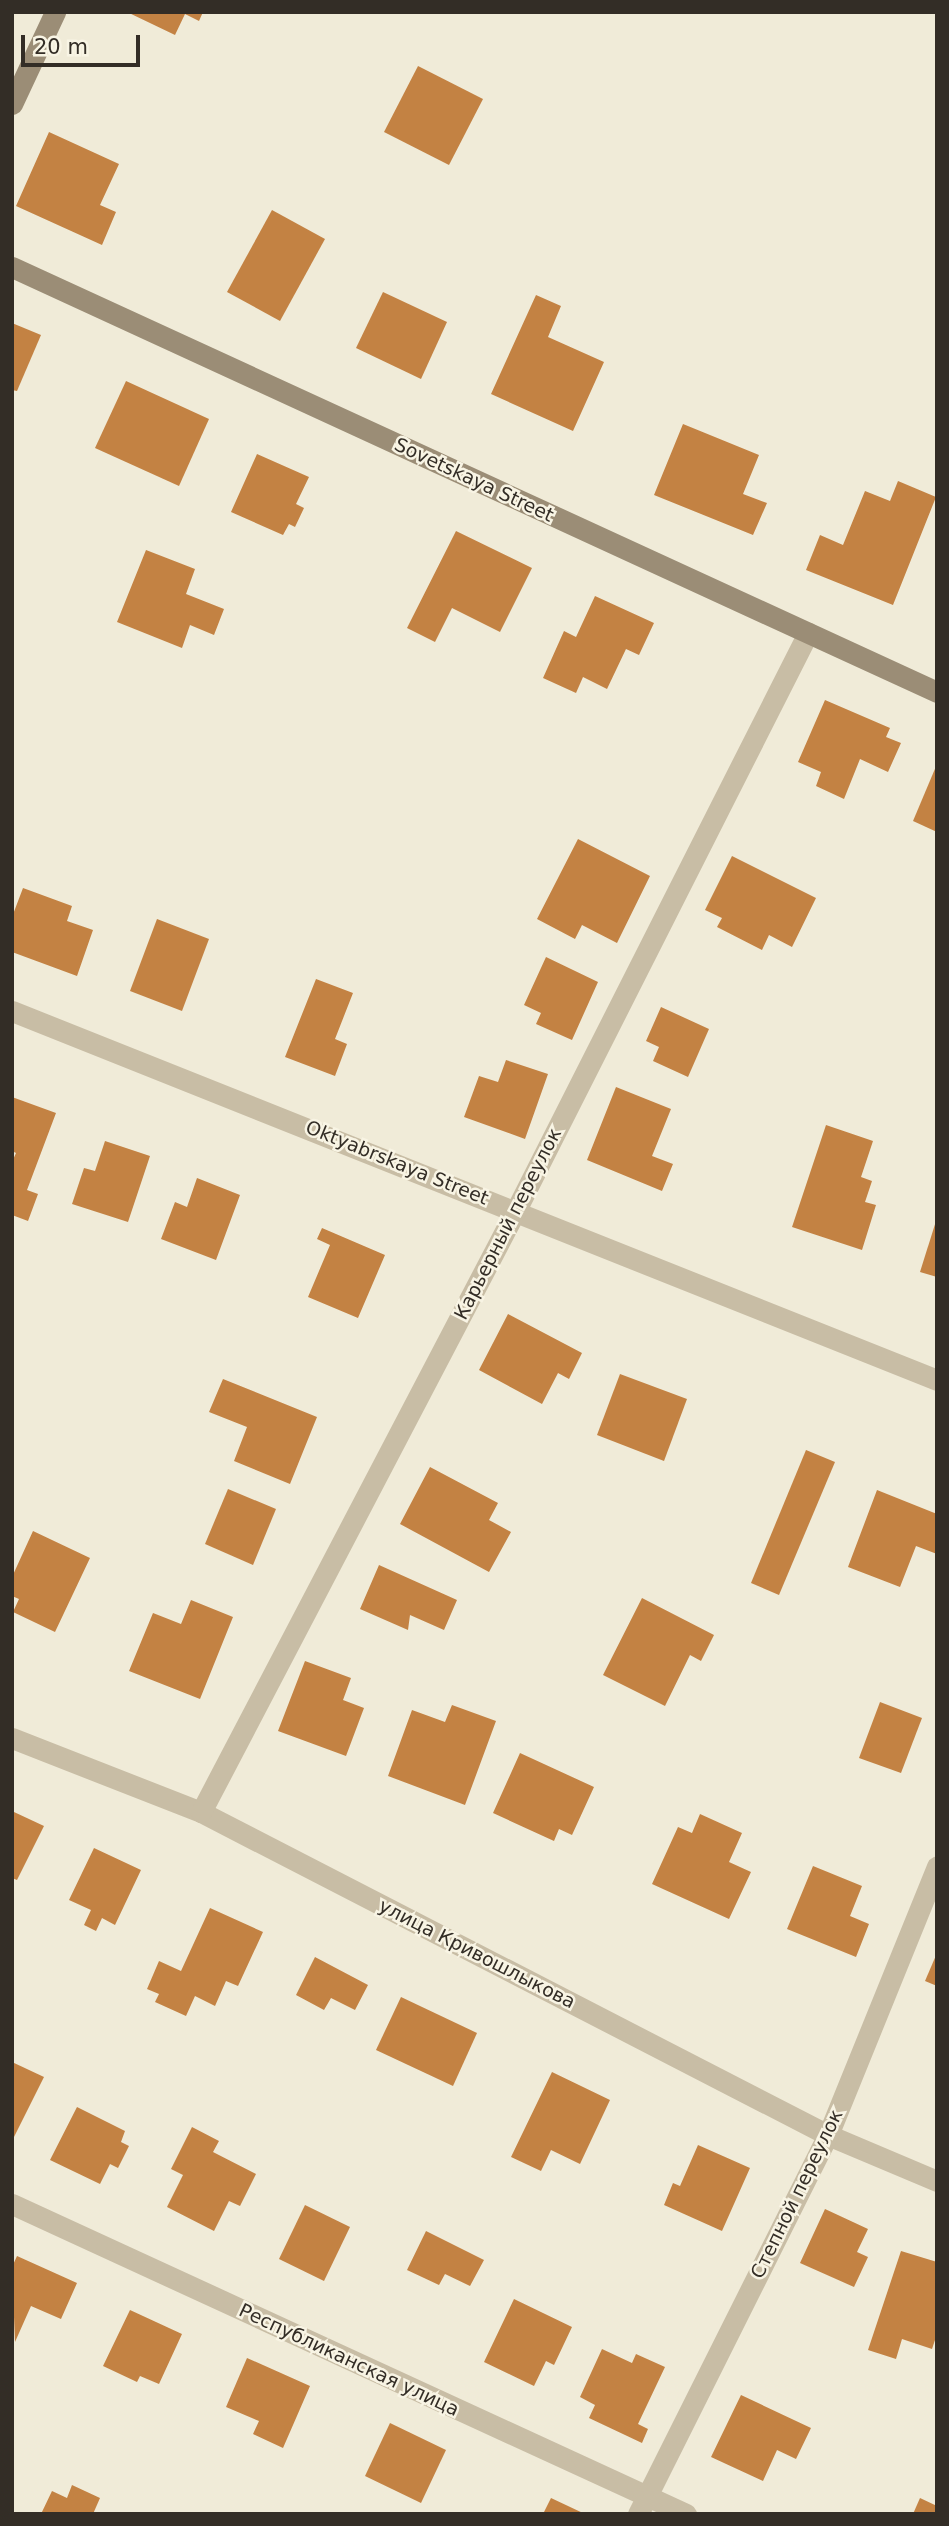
<!DOCTYPE html>
<meta charset="utf-8">
<style>
body{margin:0}
#map{position:relative;width:949px;height:2526px;overflow:hidden;background:#f0ebd8;font-family:"DejaVu Sans",sans-serif}
div>[style]{position:absolute}
.building>*{inset:0;background:#c38243}
.street>*{height:21px;margin:-10.5px;padding:0 10.5px;transform-origin:10.5px;border-radius:10.5px;background:#c8bda5}
.secondary>*{height:21px;margin:-10.5px;padding:0 10.5px;transform-origin:10.5px;border-radius:10.5px;background:#9b8d76}
span{translate:-50% -50%;white-space:nowrap;text-align:center;line-height:1.15;-webkit-text-stroke:5px #f8f4e4;paint-order:stroke}
.street-label{font-size:19px;color:#332d26}
.frame{position:absolute;inset:0;border:14px solid #332d26;pointer-events:none}
.scale{position:absolute;left:21px;top:35px;width:119px;height:32px;box-sizing:border-box;border:4px solid #332d26;border-top:0;padding-left:9px;font-size:21px;line-height:24px;white-space:nowrap;color:#332d26;-webkit-text-stroke:5px #f8f4e4;paint-order:stroke}
</style>
<div id="map">
<div class="building">
<div style="clip-path:polygon(127px 12px,203px 12px,199px 21px,185px 14px,175px 35px)"></div>
<div style="clip-path:polygon(418px 66px,483px 99px,449px 165px,384px 132px)"></div>
<div style="clip-path:polygon(49px 132px,119px 164px,100px 205px,116px 212px,102px 245px,16px 206px)"></div>
<div style="clip-path:polygon(272px 210px,325px 239px,280px 321px,227px 292px)"></div>
<div style="clip-path:polygon(383px 292px,447px 322px,421px 379px,356px 348px)"></div>
<div style="clip-path:polygon(536px 295px,561px 306px,548px 337px,604px 362px,573px 431px,491px 394px)"></div>
<div style="clip-path:polygon(12px 323px,41px 335px,17px 391px,12px 390px)"></div>
<div style="clip-path:polygon(126px 381px,209px 419px,179px 486px,95px 448px)"></div>
<div style="clip-path:polygon(683px 424px,759px 455px,743px 494px,767px 503px,753px 535px,654px 495px)"></div>
<div style="clip-path:polygon(257px 454px,309px 477px,296px 504px,304px 508px,295px 527px,289px 524px,283px 535px,231px 512px)"></div>
<div style="clip-path:polygon(898px 481px,936px 497px,893px 605px,806px 570px,820px 535px,843px 545px,865px 491px,890px 501px)"></div>
<div style="clip-path:polygon(456px 531px,532px 568px,500px 632px,452px 608px,435px 642px,407px 628px)"></div>
<div style="clip-path:polygon(146px 550px,195px 569px,186px 594px,224px 609px,214px 635px,190px 625px,182px 648px,117px 622px)"></div>
<div style="clip-path:polygon(595px 596px,654px 623px,639px 655px,626px 649px,607px 689px,583px 677px,576px 693px,543px 678px,564px 631px,576px 637px)"></div>
<div style="clip-path:polygon(825px 700px,890px 728px,886px 737px,901px 743px,888px 772px,860px 759px,844px 799px,816px 786px,821px 772px,798px 762px)"></div>
<div style="clip-path:polygon(937px 764px,937px 832px,913px 821px)"></div>
<div style="clip-path:polygon(578px 839px,650px 876px,617px 943px,582px 925px,575px 939px,537px 919px)"></div>
<div style="clip-path:polygon(732px 856px,816px 898px,792px 947px,769px 935px,762px 950px,717px 927px,722px 918px,705px 910px)"></div>
<div style="clip-path:polygon(23px 888px,72px 906px,67px 921px,93px 930px,77px 976px,12px 952px,12px 917px)"></div>
<div style="clip-path:polygon(157px 919px,209px 939px,182px 1011px,130px 991px)"></div>
<div style="clip-path:polygon(546px 957px,598px 982px,572px 1040px,536px 1024px,541px 1013px,524px 1005px)"></div>
<div style="clip-path:polygon(316px 979px,353px 993px,335px 1039px,347px 1044px,335px 1076px,285px 1057px)"></div>
<div style="clip-path:polygon(661px 1007px,709px 1029px,688px 1077px,653px 1061px,659px 1047px,646px 1041px)"></div>
<div style="clip-path:polygon(506px 1060px,548px 1074px,525px 1139px,464px 1117px,479px 1076px,498px 1082px)"></div>
<div style="clip-path:polygon(616px 1087px,671px 1109px,652px 1156px,673px 1164px,662px 1191px,587px 1160px)"></div>
<div style="clip-path:polygon(12px 1097px,56px 1113px,27px 1190px,38px 1194px,28px 1221px,12px 1215px,12px 1162px,16px 1153px,12px 1151px)"></div>
<div style="clip-path:polygon(826px 1125px,873px 1141px,861px 1177px,872px 1181px,865px 1202px,876px 1205px,862px 1250px,792px 1227px)"></div>
<div style="clip-path:polygon(105px 1141px,150px 1156px,128px 1222px,72px 1204px,84px 1168px,95px 1171px)"></div>
<div style="clip-path:polygon(197px 1178px,240px 1195px,216px 1260px,161px 1239px,175px 1202px,187px 1207px)"></div>
<div style="clip-path:polygon(936px 1221px,937px 1221px,937px 1277px,920px 1272px)"></div>
<div style="clip-path:polygon(322px 1228px,385px 1255px,358px 1318px,308px 1297px,330px 1245px,317px 1239px)"></div>
<div style="clip-path:polygon(508px 1314px,582px 1353px,569px 1379px,558px 1373px,542px 1404px,479px 1370px)"></div>
<div style="clip-path:polygon(620px 1374px,687px 1399px,664px 1461px,597px 1435px)"></div>
<div style="clip-path:polygon(223px 1379px,317px 1417px,290px 1484px,234px 1461px,247px 1427px,209px 1412px)"></div>
<div style="clip-path:polygon(806px 1450px,835px 1462px,779px 1595px,751px 1583px)"></div>
<div style="clip-path:polygon(430px 1467px,498px 1503px,489px 1520px,511px 1532px,489px 1572px,400px 1524px)"></div>
<div style="clip-path:polygon(228px 1489px,276px 1509px,253px 1565px,205px 1544px)"></div>
<div style="clip-path:polygon(877px 1490px,937px 1514px,937px 1554px,916px 1546px,900px 1587px,848px 1567px)"></div>
<div style="clip-path:polygon(33px 1531px,90px 1558px,55px 1632px,13px 1612px,19px 1599px,12px 1596px,12px 1577px)"></div>
<div style="clip-path:polygon(379px 1565px,457px 1600px,444px 1630px,410px 1615px,408px 1630px,360px 1609px)"></div>
<div style="clip-path:polygon(642px 1598px,714px 1635px,701px 1661px,690px 1655px,665px 1706px,603px 1675px)"></div>
<div style="clip-path:polygon(191px 1600px,233px 1617px,200px 1699px,129px 1671px,153px 1613px,181px 1624px)"></div>
<div style="clip-path:polygon(305px 1661px,351px 1678px,343px 1700px,364px 1708px,346px 1756px,278px 1731px)"></div>
<div style="clip-path:polygon(880px 1702px,922px 1718px,901px 1773px,859px 1758px)"></div>
<div style="clip-path:polygon(452px 1705px,496px 1721px,465px 1805px,388px 1776px,412px 1710px,445px 1722px)"></div>
<div style="clip-path:polygon(520px 1753px,594px 1787px,572px 1835px,559px 1829px,554px 1841px,493px 1813px)"></div>
<div style="clip-path:polygon(14px 1812px,44px 1826px,17px 1880px,12px 1878px)"></div>
<div style="clip-path:polygon(700px 1814px,742px 1833px,729px 1862px,751px 1872px,729px 1919px,652px 1884px,678px 1827px,692px 1833px)"></div>
<div style="clip-path:polygon(94px 1848px,141px 1870px,115px 1925px,102px 1918px,96px 1931px,84px 1925px,91px 1910px,69px 1900px)"></div>
<div style="clip-path:polygon(813px 1866px,862px 1886px,850px 1916px,869px 1924px,856px 1957px,787px 1929px)"></div>
<div style="clip-path:polygon(210px 1908px,263px 1932px,238px 1986px,226px 1981px,215px 2006px,195px 1996px,186px 2016px,155px 2002px,159px 1994px,147px 1989px,159px 1961px,181px 1971px)"></div>
<div style="clip-path:polygon(937px 1953px,937px 1986px,925px 1981px)"></div>
<div style="clip-path:polygon(315px 1957px,368px 1985px,355px 2010px,331px 1998px,324px 2010px,296px 1995px)"></div>
<div style="clip-path:polygon(401px 1997px,477px 2033px,453px 2086px,376px 2050px)"></div>
<div style="clip-path:polygon(12px 2062px,44px 2077px,12px 2141px)"></div>
<div style="clip-path:polygon(552px 2072px,610px 2100px,580px 2164px,551px 2150px,541px 2171px,511px 2157px)"></div>
<div style="clip-path:polygon(77px 2107px,125px 2131px,121px 2142px,129px 2146px,118px 2168px,110px 2164px,100px 2184px,50px 2160px)"></div>
<div style="clip-path:polygon(192px 2127px,219px 2141px,213px 2152px,256px 2174px,240px 2206px,229px 2201px,214px 2231px,167px 2207px,183px 2175px,171px 2169px)"></div>
<div style="clip-path:polygon(698px 2145px,750px 2168px,722px 2231px,664px 2205px,673px 2183px,680px 2186px)"></div>
<div style="clip-path:polygon(305px 2205px,350px 2227px,324px 2281px,279px 2259px)"></div>
<div style="clip-path:polygon(825px 2209px,868px 2229px,857px 2252px,868px 2257px,854px 2287px,800px 2263px)"></div>
<div style="clip-path:polygon(426px 2231px,484px 2260px,470px 2286px,445px 2274px,439px 2285px,407px 2270px)"></div>
<div style="clip-path:polygon(901px 2251px,937px 2262px,937px 2334px,932px 2349px,902px 2339px,896px 2359px,868px 2350px)"></div>
<div style="clip-path:polygon(17px 2256px,77px 2283px,61px 2319px,31px 2306px,15px 2342px,12px 2267px)"></div>
<div style="clip-path:polygon(514px 2299px,572px 2327px,554px 2365px,546px 2361px,534px 2386px,484px 2362px)"></div>
<div style="clip-path:polygon(130px 2310px,182px 2334px,159px 2384px,140px 2376px,137px 2382px,103px 2366px)"></div>
<div style="clip-path:polygon(602px 2349px,632px 2363px,636px 2354px,665px 2367px,638px 2424px,648px 2429px,642px 2443px,589px 2418px,595px 2405px,580px 2397px)"></div>
<div style="clip-path:polygon(247px 2358px,310px 2386px,283px 2448px,253px 2434px,259px 2421px,226px 2407px)"></div>
<div style="clip-path:polygon(741px 2395px,811px 2428px,796px 2459px,777px 2450px,763px 2481px,711px 2457px)"></div>
<div style="clip-path:polygon(390px 2423px,446px 2450px,421px 2503px,365px 2476px)"></div>
<div style="clip-path:polygon(72px 2485px,100px 2498px,93px 2514px,41px 2514px,52px 2491px,67px 2498px)"></div>
<div style="clip-path:polygon(551px 2498px,585px 2514px,543px 2514px)"></div>
<div style="clip-path:polygon(920px 2498px,937px 2506px,937px 2514px,913px 2514px)"></div>
</div>
<div class="street">
<div style="left:12px;top:1011px;width:996px;rotate:21.75deg"></div>
<div style="left:12px;top:1738px;width:203px;rotate:21.4deg"></div>
<div style="left:201px;top:1812px;width:705px;rotate:27.26deg"></div>
<div style="left:828px;top:2135px;width:118px;rotate:22.9deg"></div>
<div style="left:201px;top:1812px;width:679px;rotate:-62.38deg"></div>
<div style="left:516px;top:1210px;width:647px;rotate:-63.16deg"></div>
<div style="left:12px;top:2204px;width:742px;rotate:24.7deg"></div>
<div style="left:638px;top:2514px;width:424px;rotate:-63.4deg"></div>
<div style="left:828px;top:2135px;width:290px;rotate:-67.9deg"></div>
</div>
<div class="secondary">
<div style="left:12px;top:104px;width:102px;rotate:-64.9deg"></div>
<div style="left:12px;top:267px;width:1018px;rotate:24.68deg"></div>
</div>
<div class="street-label">
<span style="left:474px;top:480px;rotate:25deg">Sovetskaya Street</span>
<span style="left:397px;top:1163px;rotate:22deg">Oktyabrskaya Street</span>
<span style="left:508px;top:1224px;rotate:-63deg">Карьерный переулок</span>
<span style="left:477px;top:1954px;rotate:27deg">улица Кривошлыкова</span>
<span style="left:797px;top:2194px;rotate:-64deg">Степной переулок</span>
<span style="left:349px;top:2360px;rotate:25deg">Республиканская улица</span>
</div>
<div class="frame"></div>
<div class="scale">20 m</div>
</div>
